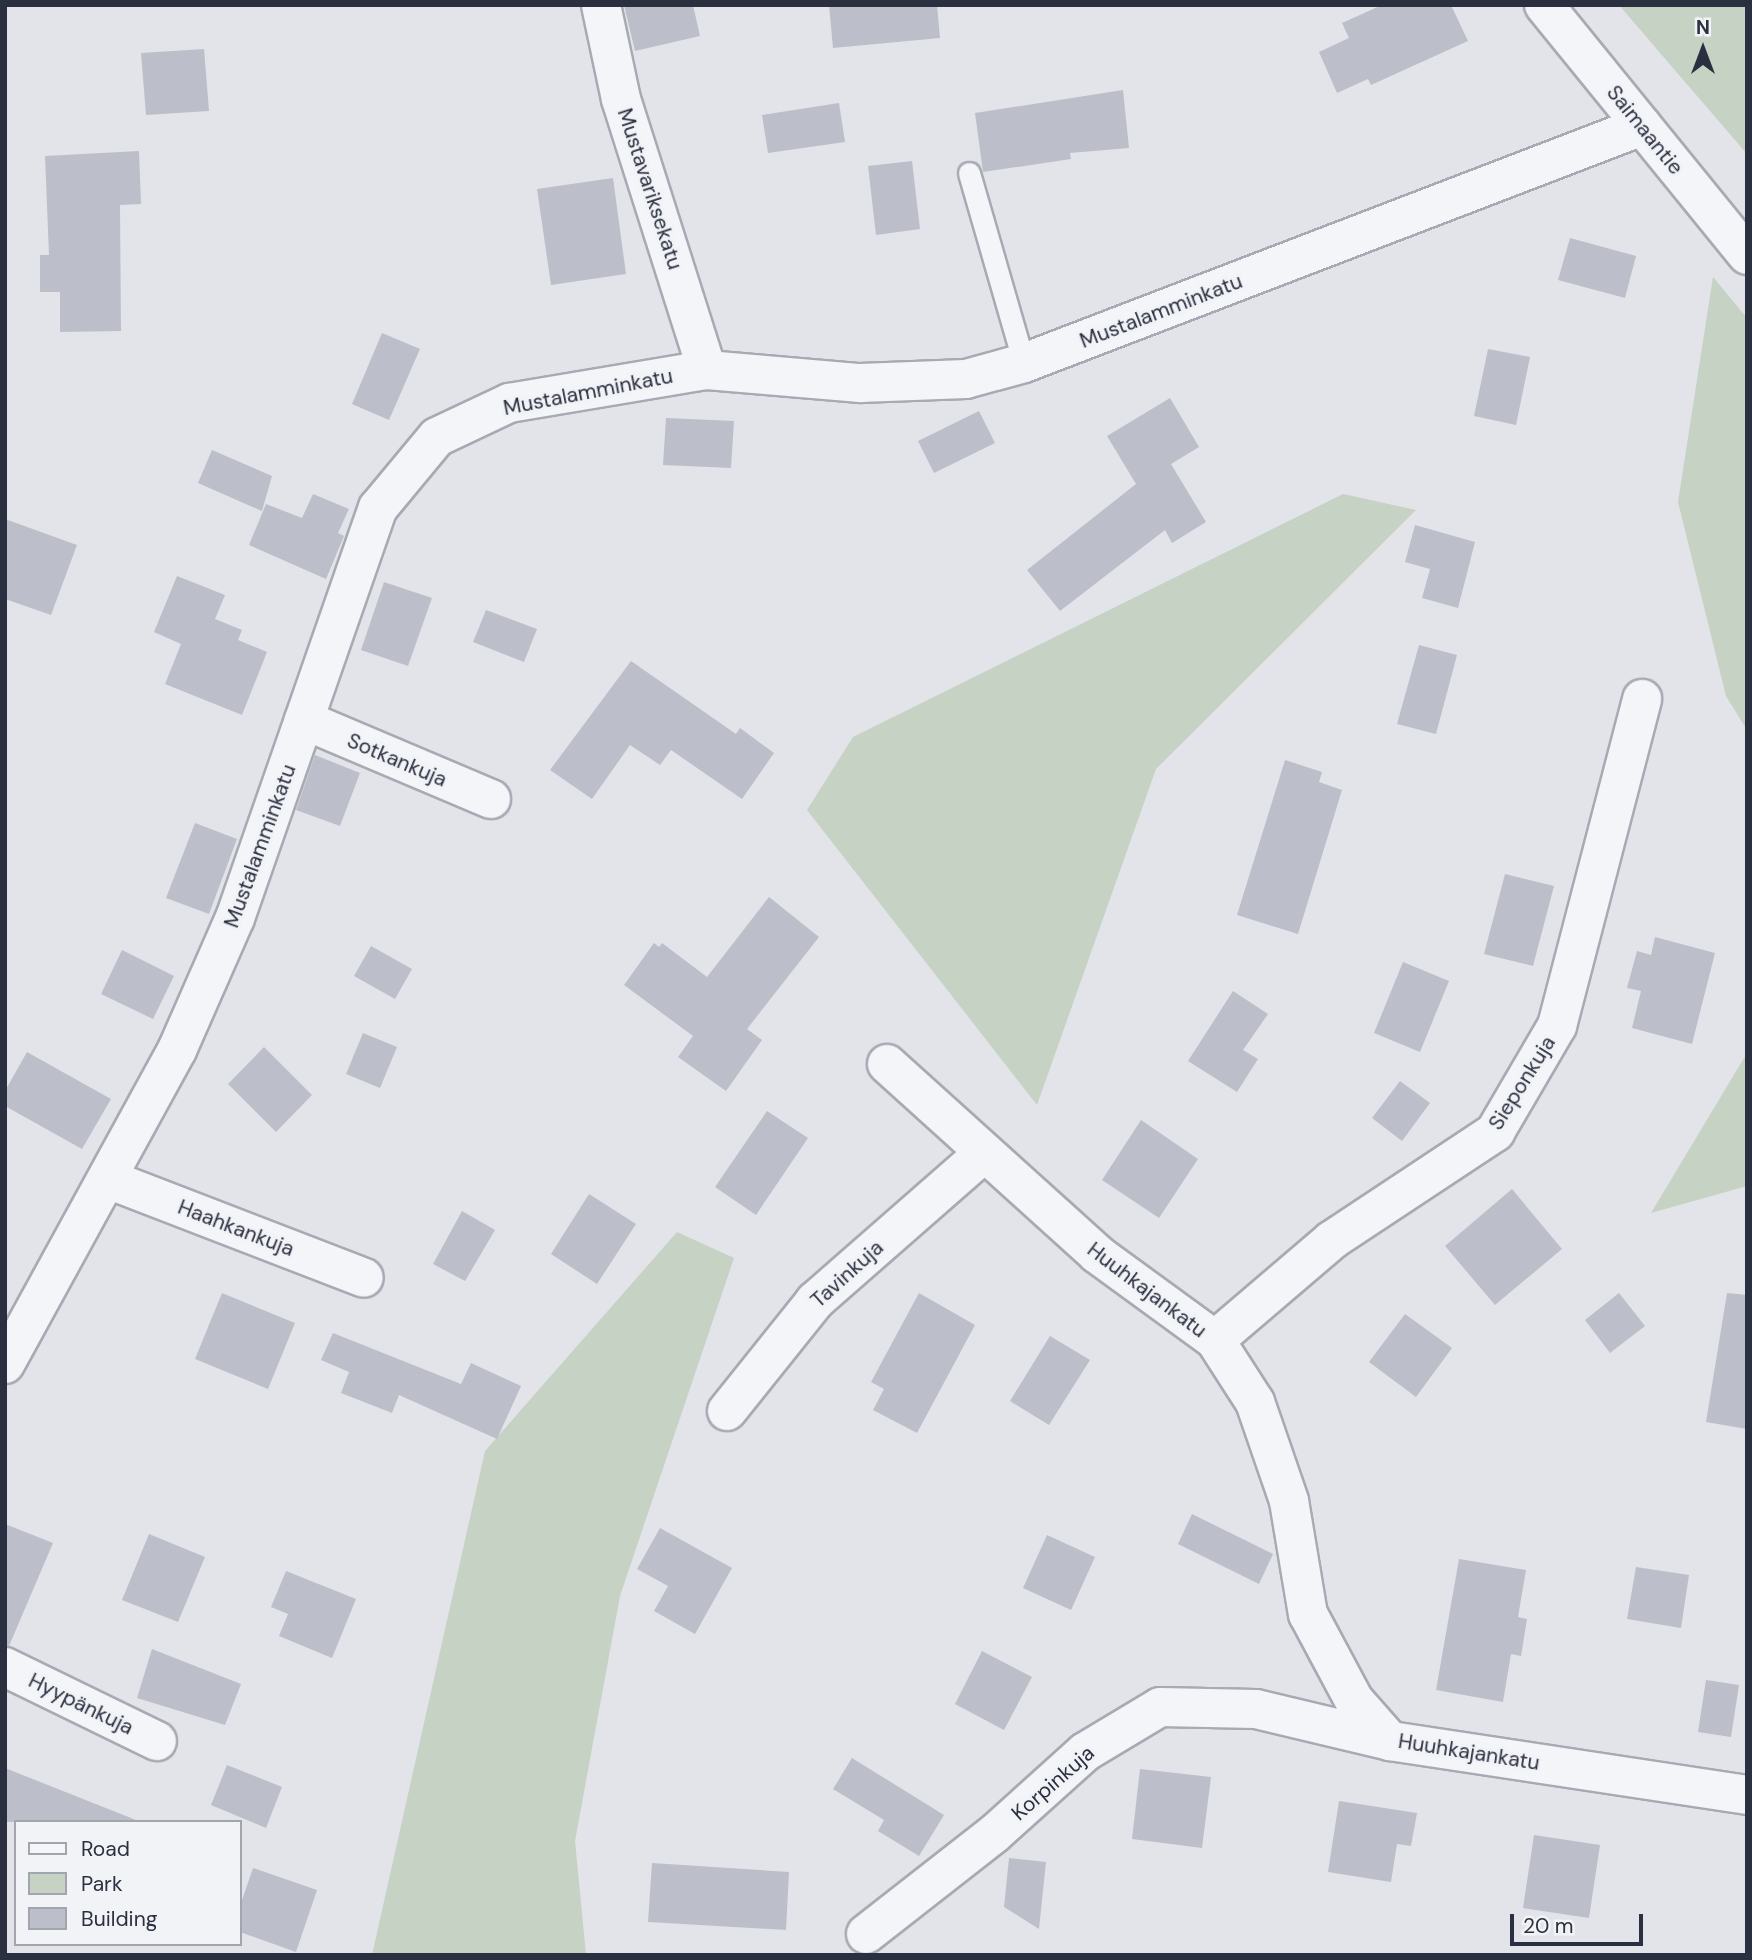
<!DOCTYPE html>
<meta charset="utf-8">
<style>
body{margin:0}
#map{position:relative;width:1752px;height:1960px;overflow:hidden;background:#e2e4e9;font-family:"DM Sans",sans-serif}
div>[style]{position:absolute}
.green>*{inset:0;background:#c6d2c3}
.building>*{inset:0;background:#bcbfc9}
.roads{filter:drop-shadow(2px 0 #a7aab3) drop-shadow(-2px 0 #a7aab3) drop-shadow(0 2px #a7aab3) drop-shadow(0 -2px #a7aab3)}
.service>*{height:21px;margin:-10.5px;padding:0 10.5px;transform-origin:10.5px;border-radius:10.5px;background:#f4f5f8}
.minor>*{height:38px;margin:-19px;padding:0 19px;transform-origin:19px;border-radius:19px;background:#f4f5f8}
span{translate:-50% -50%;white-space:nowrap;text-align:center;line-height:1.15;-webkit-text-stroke:6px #f1f3f7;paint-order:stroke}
.street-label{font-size:21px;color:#2b3040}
.frame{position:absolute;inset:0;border:7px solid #2b3040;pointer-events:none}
.legend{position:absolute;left:14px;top:1820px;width:228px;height:126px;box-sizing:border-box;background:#f1f3f7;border:2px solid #a2a5ae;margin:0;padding:9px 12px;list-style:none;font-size:21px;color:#2b3040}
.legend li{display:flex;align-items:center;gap:14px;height:35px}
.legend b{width:35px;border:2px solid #a2a5ae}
.north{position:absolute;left:1668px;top:14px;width:70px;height:70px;-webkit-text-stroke:5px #f1f3f7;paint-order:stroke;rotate:0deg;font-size:19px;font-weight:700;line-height:28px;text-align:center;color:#2b3040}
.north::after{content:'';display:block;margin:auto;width:24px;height:32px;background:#2b3040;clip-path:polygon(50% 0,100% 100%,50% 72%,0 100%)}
.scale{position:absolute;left:1510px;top:1914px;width:133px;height:32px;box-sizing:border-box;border:4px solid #2b3040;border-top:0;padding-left:9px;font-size:21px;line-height:24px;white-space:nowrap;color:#2b3040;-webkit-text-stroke:5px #f1f3f7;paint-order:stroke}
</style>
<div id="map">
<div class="green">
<div style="clip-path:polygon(1619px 5px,1747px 5px,1747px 154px,1673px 68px)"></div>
<div style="clip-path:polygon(1713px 277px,1747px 318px,1747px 730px,1726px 696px,1678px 502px)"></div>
<div style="clip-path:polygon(1343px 494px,1416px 510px,1156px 769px,1037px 1105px,807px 810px,853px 737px)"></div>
<div style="clip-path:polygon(1747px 1053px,1747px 1186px,1651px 1213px)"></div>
<div style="clip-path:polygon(677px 1232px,734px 1258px,620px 1596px,575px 1841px,586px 1955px,372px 1955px,485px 1451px)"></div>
</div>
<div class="building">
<div style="clip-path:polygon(624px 5px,693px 5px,700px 36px,635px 51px)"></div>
<div style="clip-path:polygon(829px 5px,937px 5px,940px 38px,833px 48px)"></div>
<div style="clip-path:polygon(1382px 5px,1451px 5px,1468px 41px,1371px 85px,1368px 79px,1337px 93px,1319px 52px,1349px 38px,1342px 23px)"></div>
<div style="clip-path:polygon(204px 49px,209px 111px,146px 115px,141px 53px)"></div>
<div style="clip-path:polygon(1123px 90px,1129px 148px,1070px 153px,1071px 159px,983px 172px,975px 113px)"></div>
<div style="clip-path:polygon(839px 103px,845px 142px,768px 153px,762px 115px)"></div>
<div style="clip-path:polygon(139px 151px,141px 204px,120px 205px,121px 331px,60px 332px,60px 292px,40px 292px,40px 255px,49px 255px,45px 156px)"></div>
<div style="clip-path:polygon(912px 161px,920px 229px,876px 235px,868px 166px)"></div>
<div style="clip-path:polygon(613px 178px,626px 274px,551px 285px,537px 189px)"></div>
<div style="clip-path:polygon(1570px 238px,1636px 256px,1625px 298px,1558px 280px)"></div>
<div style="clip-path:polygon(382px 333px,420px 349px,389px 420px,352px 404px)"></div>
<div style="clip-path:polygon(1488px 349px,1530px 357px,1516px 425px,1474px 416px)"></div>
<div style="clip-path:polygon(1170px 398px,1199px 447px,1171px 464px,1206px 522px,1172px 543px,1165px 530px,1060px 611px,1027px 570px,1136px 484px,1107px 436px)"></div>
<div style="clip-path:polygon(979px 411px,995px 443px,934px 473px,918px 441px)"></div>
<div style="clip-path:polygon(666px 418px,734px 421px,731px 468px,663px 465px)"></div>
<div style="clip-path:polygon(212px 450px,272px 476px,262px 511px,198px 483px)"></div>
<div style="clip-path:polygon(313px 494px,349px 509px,338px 533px,344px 536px,326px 579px,249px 545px,266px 504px,302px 518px)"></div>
<div style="clip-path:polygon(5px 519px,77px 545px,51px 615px,5px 599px)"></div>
<div style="clip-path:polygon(1415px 525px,1475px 542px,1458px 608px,1422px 598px,1430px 569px,1405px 562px)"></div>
<div style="clip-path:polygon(177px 576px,225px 595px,215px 619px,242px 630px,238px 640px,267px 652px,242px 715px,165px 684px,181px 644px,154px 632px)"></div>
<div style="clip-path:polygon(384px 582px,432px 598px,408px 666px,361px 650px)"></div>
<div style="clip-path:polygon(486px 610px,537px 629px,524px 662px,473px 642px)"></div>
<div style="clip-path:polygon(1419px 645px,1457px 655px,1436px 734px,1397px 724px)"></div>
<div style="clip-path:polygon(631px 661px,736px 734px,740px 728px,774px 753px,742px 799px,671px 750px,660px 765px,630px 745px,592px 799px,550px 770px)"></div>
<div style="clip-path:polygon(315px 755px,360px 773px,340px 826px,296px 810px)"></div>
<div style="clip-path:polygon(1285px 760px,1322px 772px,1319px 782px,1342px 790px,1298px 934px,1237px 915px)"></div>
<div style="clip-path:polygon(195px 823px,237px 839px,209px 914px,166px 898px)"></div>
<div style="clip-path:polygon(1505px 874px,1554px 886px,1533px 966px,1484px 954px)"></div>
<div style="clip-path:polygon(769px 897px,819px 937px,747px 1029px,762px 1040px,726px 1091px,678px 1057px,693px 1036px,624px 985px,654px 943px,659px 947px,662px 943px,707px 977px)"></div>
<div style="clip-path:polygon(1655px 937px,1715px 953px,1692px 1044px,1632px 1028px,1641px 991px,1627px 988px,1637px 951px,1651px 955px)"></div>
<div style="clip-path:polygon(371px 946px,412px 969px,395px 999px,354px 976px)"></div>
<div style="clip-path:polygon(122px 950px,174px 976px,153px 1019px,101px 994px)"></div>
<div style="clip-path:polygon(1403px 962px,1449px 981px,1420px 1052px,1374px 1033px)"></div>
<div style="clip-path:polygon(1233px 991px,1268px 1014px,1243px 1050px,1258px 1059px,1237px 1092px,1188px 1061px)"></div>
<div style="clip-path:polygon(363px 1033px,397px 1047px,380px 1088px,346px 1074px)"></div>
<div style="clip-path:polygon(264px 1047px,312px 1095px,276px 1132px,228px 1084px)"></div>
<div style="clip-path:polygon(27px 1052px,111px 1099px,82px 1149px,5px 1106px,5px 1091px)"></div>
<div style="clip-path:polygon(1400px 1081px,1430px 1103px,1402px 1141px,1372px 1118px)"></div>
<div style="clip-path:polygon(767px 1111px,808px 1138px,756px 1215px,715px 1187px)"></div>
<div style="clip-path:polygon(1141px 1120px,1198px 1159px,1159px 1218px,1102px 1180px)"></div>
<div style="clip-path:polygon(1512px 1189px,1562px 1249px,1495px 1305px,1445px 1246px)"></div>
<div style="clip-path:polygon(589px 1194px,636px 1224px,597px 1284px,551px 1254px)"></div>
<div style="clip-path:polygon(462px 1211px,495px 1230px,465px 1281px,433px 1264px)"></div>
<div style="clip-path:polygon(222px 1293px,295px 1323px,268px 1389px,195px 1359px)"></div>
<div style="clip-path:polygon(919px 1293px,975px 1325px,917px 1433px,873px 1410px,884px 1389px,871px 1382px)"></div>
<div style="clip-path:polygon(1619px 1293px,1645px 1326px,1610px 1353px,1585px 1320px)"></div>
<div style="clip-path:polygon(1727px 1293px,1747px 1295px,1747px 1429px,1706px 1422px)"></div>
<div style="clip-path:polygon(1405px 1314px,1452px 1348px,1416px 1397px,1369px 1362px)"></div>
<div style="clip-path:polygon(333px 1333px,461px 1384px,471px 1363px,521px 1386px,497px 1439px,399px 1395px,392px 1413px,341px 1393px,349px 1372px,321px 1360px)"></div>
<div style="clip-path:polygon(1050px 1336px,1090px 1360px,1049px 1425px,1010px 1401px)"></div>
<div style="clip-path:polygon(1192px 1514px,1273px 1554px,1259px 1584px,1178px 1544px)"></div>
<div style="clip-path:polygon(5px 1524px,53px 1543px,9px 1646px,5px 1645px)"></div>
<div style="clip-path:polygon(660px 1528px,732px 1568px,695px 1634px,654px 1611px,668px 1586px,637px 1569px)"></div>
<div style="clip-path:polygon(149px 1534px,205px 1557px,178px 1622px,122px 1600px)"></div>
<div style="clip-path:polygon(1047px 1535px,1095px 1557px,1071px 1610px,1023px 1588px)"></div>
<div style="clip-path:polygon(1459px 1559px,1526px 1570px,1518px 1617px,1527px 1619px,1521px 1656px,1511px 1654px,1503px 1702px,1436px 1690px)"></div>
<div style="clip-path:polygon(1636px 1567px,1689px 1575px,1681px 1628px,1627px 1619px)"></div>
<div style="clip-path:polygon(286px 1571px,356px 1599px,332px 1658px,279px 1636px,288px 1614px,271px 1607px)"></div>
<div style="clip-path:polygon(152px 1649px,241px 1684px,225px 1725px,137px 1698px)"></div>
<div style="clip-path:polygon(982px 1651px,1032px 1677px,1004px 1730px,955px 1704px)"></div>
<div style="clip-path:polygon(1706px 1680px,1739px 1685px,1731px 1737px,1698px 1732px)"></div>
<div style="clip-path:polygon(852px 1758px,944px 1815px,919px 1856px,878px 1831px,884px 1820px,833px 1789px)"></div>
<div style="clip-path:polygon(227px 1765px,282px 1787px,266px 1828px,211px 1805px)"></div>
<div style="clip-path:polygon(5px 1768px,136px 1820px,135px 1822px,5px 1822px)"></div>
<div style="clip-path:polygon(1140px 1769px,1211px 1777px,1202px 1848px,1132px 1839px)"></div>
<div style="clip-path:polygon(1339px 1801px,1417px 1813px,1411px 1846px,1397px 1844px,1391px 1882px,1328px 1872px)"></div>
<div style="clip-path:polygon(1534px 1835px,1600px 1845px,1589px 1918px,1523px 1908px)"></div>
<div style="clip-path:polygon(1009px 1858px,1046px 1862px,1039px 1929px,1004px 1907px)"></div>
<div style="clip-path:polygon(652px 1863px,789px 1872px,786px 1930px,648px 1922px)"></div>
<div style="clip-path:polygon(253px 1868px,317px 1890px,296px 1952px,240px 1932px,240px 1906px)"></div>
</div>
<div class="roads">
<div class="service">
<div style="left:969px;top:173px;width:198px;rotate:73.9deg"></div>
</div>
<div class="minor">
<div style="left:601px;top:5px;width:96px;rotate:78deg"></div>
<div style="left:621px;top:99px;width:284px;rotate:72.4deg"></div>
<div style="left:1544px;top:5px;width:322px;rotate:50.9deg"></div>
<div style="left:304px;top:720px;width:203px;rotate:22.9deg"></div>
<div style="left:887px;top:1064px;width:283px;rotate:42.1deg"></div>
<div style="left:1097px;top:1254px;width:146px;rotate:36.1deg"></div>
<div style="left:1215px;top:1340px;width:74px;rotate:57.2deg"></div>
<div style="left:1255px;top:1402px;width:105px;rotate:71deg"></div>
<div style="left:1289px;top:1501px;width:115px;rotate:80.5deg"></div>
<div style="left:1308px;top:1614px;width:98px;rotate:61.9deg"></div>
<div style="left:1354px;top:1700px;width:55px;rotate:48.7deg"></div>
<div style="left:1390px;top:1741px;width:361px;rotate:8.6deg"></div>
<div style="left:108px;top:1179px;width:274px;rotate:21.1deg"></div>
<div style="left:1215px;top:1340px;width:154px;rotate:-40.5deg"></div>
<div style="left:1332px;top:1240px;width:196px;rotate:-33.5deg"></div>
<div style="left:1495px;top:1132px;width:123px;rotate:-59.7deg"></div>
<div style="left:1557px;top:1026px;width:338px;rotate:-75.4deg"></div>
<div style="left:5px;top:1364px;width:358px;rotate:-61.3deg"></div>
<div style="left:177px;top:1050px;width:144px;rotate:-66.3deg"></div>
<div style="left:235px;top:918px;width:434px;rotate:-70.8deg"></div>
<div style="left:378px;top:508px;width:92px;rotate:-50.3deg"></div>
<div style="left:437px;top:437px;width:80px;rotate:-25.3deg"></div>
<div style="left:509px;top:403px;width:201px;rotate:-9.5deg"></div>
<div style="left:707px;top:370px;width:154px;rotate:4.9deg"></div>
<div style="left:860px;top:383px;width:106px;rotate:-2.2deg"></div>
<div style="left:966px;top:379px;width:60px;rotate:-15.4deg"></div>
<div style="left:1024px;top:363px;width:662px;rotate:-20.98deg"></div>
<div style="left:727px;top:1411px;width:141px;rotate:-51.3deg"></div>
<div style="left:815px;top:1301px;width:225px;rotate:-41.2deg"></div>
<div style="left:5px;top:1667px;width:169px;rotate:26deg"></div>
<div style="left:866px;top:1934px;width:162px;rotate:-38deg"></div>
<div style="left:994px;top:1834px;width:122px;rotate:-42deg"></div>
<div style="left:1085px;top:1752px;width:87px;rotate:-31deg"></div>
<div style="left:1160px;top:1707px;width:96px;rotate:1.2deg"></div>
<div style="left:1256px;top:1709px;width:138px;rotate:13.4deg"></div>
</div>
</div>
<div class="street-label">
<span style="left:1645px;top:130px;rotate:51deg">Saimaantie</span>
<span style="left:650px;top:189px;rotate:72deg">Mustavariksekatu</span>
<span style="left:1161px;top:311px;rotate:-21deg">Mustalamminkatu</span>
<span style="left:588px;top:392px;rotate:-11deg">Mustalamminkatu</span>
<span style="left:397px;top:760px;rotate:23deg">Sotkankuja</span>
<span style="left:260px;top:846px;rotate:-70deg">Mustalamminkatu</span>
<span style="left:1522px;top:1083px;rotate:-58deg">Sieponkuja</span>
<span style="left:236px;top:1228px;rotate:21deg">Haahkankuja</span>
<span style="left:847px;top:1274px;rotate:-42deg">Tavinkuja</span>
<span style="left:1147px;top:1290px;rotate:37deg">Huuhkajankatu</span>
<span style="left:81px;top:1704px;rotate:26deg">Hyypänkuja</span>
<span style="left:1469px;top:1752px;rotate:9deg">Huuhkajankatu</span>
<span style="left:1053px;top:1783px;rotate:-41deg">Korpinkuja</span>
</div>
<div class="frame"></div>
<ul class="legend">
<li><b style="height:9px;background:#f4f5f8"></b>Road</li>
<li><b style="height:19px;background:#c6d2c3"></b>Park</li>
<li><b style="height:19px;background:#bcbfc9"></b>Building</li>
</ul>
<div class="north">N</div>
<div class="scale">20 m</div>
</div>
